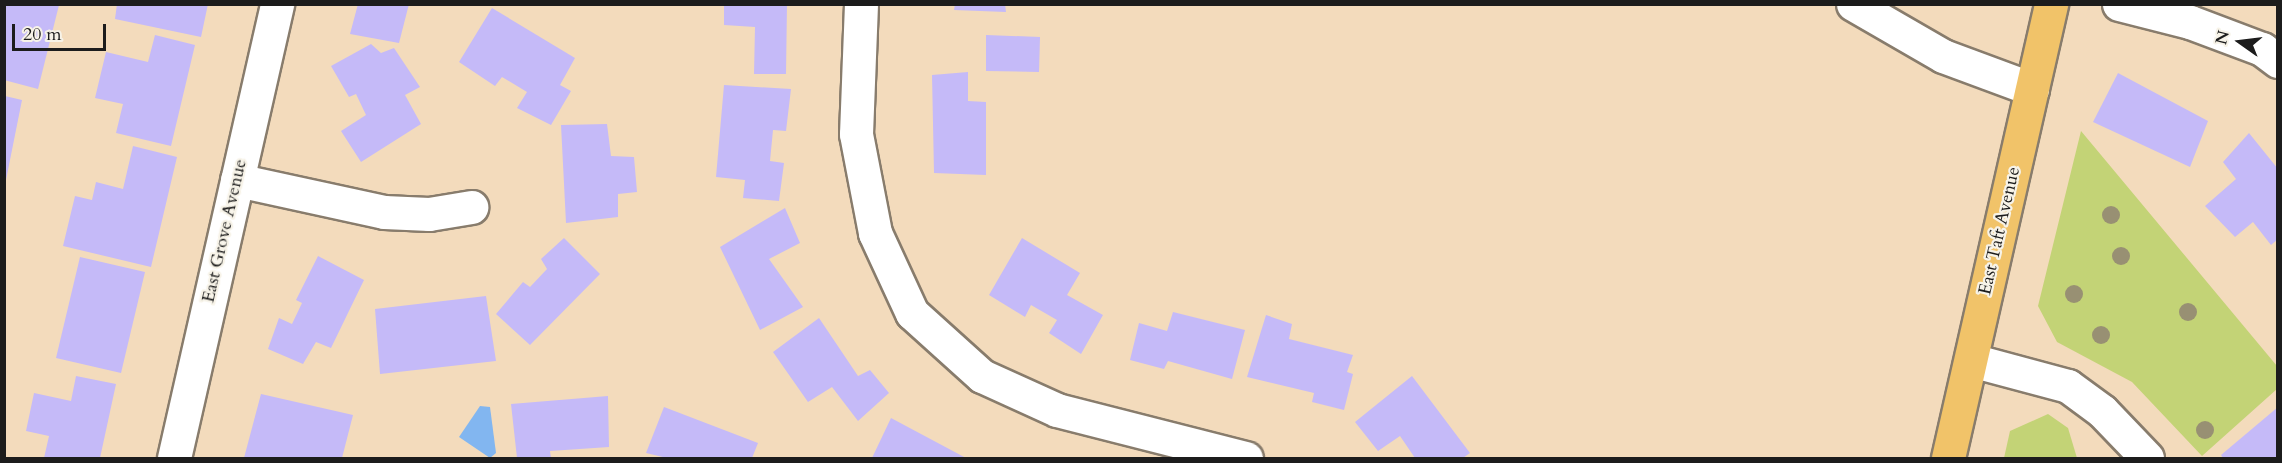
<!DOCTYPE html>
<style>
body{margin:0}
#map{position:relative;width:2282px;height:463px;overflow:hidden;background:#f3dbbc;font-family:Cardo,serif}
div>[style]{position:absolute}
.green>*{inset:0;background:#c3d376}
.water>*{inset:0;background:#82b6f0}
.building>*{inset:0;background:#c5baf8}
.roads{filter:drop-shadow(2px 0 #887c6c) drop-shadow(-2px 0 #887c6c) drop-shadow(0 2px #887c6c) drop-shadow(0 -2px #887c6c)}
.minor>*{height:33px;margin:-16.5px;padding:0 16.5px;transform-origin:16.5px;border-radius:16.5px;background:#fff}
.major>*{height:33px;margin:-16.5px;padding:0 16.5px;transform-origin:16.5px;border-radius:16.5px;background:#f1c369}
.trees>*{width:18px;height:18px;margin:-9px;border-radius:50%;background:#989073}
span{translate:-50% -50%;white-space:nowrap;text-align:center;line-height:1.15;-webkit-text-stroke:4.5px #f7f3e8;paint-order:stroke}
.street-label{font-size:18px;color:#1c1c1c}
.frame{position:absolute;inset:0;border:6px solid #1c1c1c;pointer-events:none}
.north{position:absolute;left:2210px;top:12px;width:60px;height:60px;-webkit-text-stroke:4px #f7f3e8;paint-order:stroke;rotate:284deg;font-size:16px;font-weight:700;line-height:24px;text-align:center;color:#1c1c1c}
.north::after{content:'';display:block;margin:auto;width:21px;height:27px;background:#1c1c1c;clip-path:polygon(50% 0,100% 100%,50% 72%,0 100%)}
.scale{position:absolute;left:12px;top:24px;width:94px;height:27px;box-sizing:border-box;border:3px solid #1c1c1c;border-top:0;padding-left:8px;font-size:18px;line-height:21px;white-space:nowrap;color:#1c1c1c;-webkit-text-stroke:4px #f7f3e8;paint-order:stroke}
</style>
<div id="map">
<div class="green">
<div style="clip-path:polygon(2081px 131px,2277px 366px,2277px 389px,2202px 456px,2132px 382px,2057px 342px,2038px 306px)"></div>
<div style="clip-path:polygon(2048px 414px,2068px 428px,2077px 458px,2004px 458px,2010px 431px)"></div>
</div>
<div class="water">
<div style="clip-path:polygon(480px 406px,490px 407px,496px 453px,490px 458px,459px 437px)"></div>
</div>
<div class="building">
<div style="clip-path:polygon(4px 4px,59px 5px,38px 89px,4px 80px)"></div>
<div style="clip-path:polygon(117px 4px,208px 4px,201px 37px,115px 19px)"></div>
<div style="clip-path:polygon(358px 4px,409px 4px,399px 43px,350px 34px)"></div>
<div style="clip-path:polygon(724px 4px,787px 4px,786px 74px,754px 74px,755px 27px,724px 25px)"></div>
<div style="clip-path:polygon(955px 4px,1005px 4px,1006px 12px,954px 10px)"></div>
<div style="clip-path:polygon(492px 8px,575px 58px,560px 85px,571px 91px,551px 125px,517px 108px,527px 92px,502px 77px,495px 86px,459px 62px)"></div>
<div style="clip-path:polygon(155px 35px,195px 45px,171px 146px,116px 133px,123px 104px,95px 98px,106px 52px,148px 62px)"></div>
<div style="clip-path:polygon(986px 35px,1040px 37px,1039px 72px,986px 71px)"></div>
<div style="clip-path:polygon(371px 44px,381px 53px,394px 48px,420px 87px,405px 95px,421px 124px,361px 162px,341px 131px,366px 115px,356px 94px,349px 97px,331px 66px)"></div>
<div style="clip-path:polygon(968px 72px,968px 101px,986px 102px,986px 175px,934px 173px,932px 75px)"></div>
<div style="clip-path:polygon(2118px 73px,2208px 121px,2190px 167px,2093px 122px)"></div>
<div style="clip-path:polygon(724px 85px,791px 89px,786px 131px,773px 130px,770px 161px,784px 163px,779px 201px,743px 198px,745px 180px,716px 177px)"></div>
<div style="clip-path:polygon(5px 96px,22px 100px,6px 180px,5px 180px)"></div>
<div style="clip-path:polygon(607px 124px,611px 156px,634px 157px,637px 192px,618px 194px,618px 217px,566px 223px,561px 125px)"></div>
<div style="clip-path:polygon(2249px 133px,2278px 169px,2278px 239px,2271px 245px,2253px 222px,2235px 237px,2205px 206px,2236px 179px,2223px 162px)"></div>
<div style="clip-path:polygon(133px 146px,177px 157px,151px 267px,63px 246px,75px 196px,92px 200px,96px 182px,123px 189px)"></div>
<div style="clip-path:polygon(785px 208px,800px 243px,769px 259px,803px 307px,760px 330px,720px 247px)"></div>
<div style="clip-path:polygon(564px 238px,600px 274px,530px 345px,496px 314px,523px 282px,530px 287px,547px 269px,541px 259px)"></div>
<div style="clip-path:polygon(1022px 238px,1080px 273px,1067px 295px,1103px 315px,1081px 354px,1049px 333px,1057px 320px,1031px 305px,1025px 317px,989px 295px)"></div>
<div style="clip-path:polygon(318px 256px,364px 280px,331px 348px,316px 342px,303px 364px,268px 349px,279px 318px,292px 324px,302px 303px,296px 300px)"></div>
<div style="clip-path:polygon(80px 257px,145px 272px,121px 373px,56px 358px)"></div>
<div style="clip-path:polygon(486px 296px,496px 361px,380px 374px,375px 309px)"></div>
<div style="clip-path:polygon(1173px 312px,1245px 330px,1232px 379px,1168px 361px,1164px 369px,1130px 360px,1139px 323px,1167px 331px)"></div>
<div style="clip-path:polygon(1266px 315px,1292px 324px,1289px 339px,1353px 355px,1347px 372px,1353px 374px,1344px 410px,1312px 402px,1314px 393px,1247px 377px)"></div>
<div style="clip-path:polygon(819px 318px,858px 376px,870px 370px,889px 393px,858px 421px,832px 387px,808px 402px,773px 352px)"></div>
<div style="clip-path:polygon(76px 376px,116px 384px,100px 458px,44px 458px,49px 436px,26px 431px,34px 393px,71px 401px)"></div>
<div style="clip-path:polygon(1412px 376px,1470px 453px,1463px 458px,1415px 458px,1400px 436px,1378px 451px,1355px 422px)"></div>
<div style="clip-path:polygon(261px 394px,353px 415px,342px 458px,244px 458px)"></div>
<div style="clip-path:polygon(608px 396px,609px 447px,550px 451px,551px 458px,517px 458px,511px 404px)"></div>
<div style="clip-path:polygon(664px 407px,758px 443px,752px 458px,667px 458px,646px 453px)"></div>
<div style="clip-path:polygon(2278px 407px,2278px 458px,2223px 458px,2221px 455px)"></div>
<div style="clip-path:polygon(891px 418px,966px 458px,872px 458px)"></div>
</div>
<div class="roads">
<div class="minor">
<div style="left:861px;top:4px;width:130px;rotate:92.2deg"></div>
<div style="left:856px;top:134px;width:101px;rotate:79.1deg"></div>
<div style="left:875px;top:233px;width:88px;rotate:65.2deg"></div>
<div style="left:912px;top:313px;width:94px;rotate:42deg"></div>
<div style="left:982px;top:376px;width:82px;rotate:24.4deg"></div>
<div style="left:1057px;top:410px;width:195px;rotate:14.3deg"></div>
<div style="left:1853px;top:4px;width:104px;rotate:30deg"></div>
<div style="left:1943px;top:56px;width:95px;rotate:20.3deg"></div>
<div style="left:2119px;top:4px;width:73px;rotate:14.2deg"></div>
<div style="left:2190px;top:22px;width:77px;rotate:20.6deg"></div>
<div style="left:2262px;top:49px;width:20px;rotate:37deg"></div>
<div style="left:237px;top:180px;width:150px;rotate:12.3deg"></div>
<div style="left:384px;top:212px;width:45px;rotate:2.5deg"></div>
<div style="left:429px;top:214px;width:43px;rotate:-9.5deg"></div>
<div style="left:1971px;top:360px;width:100px;rotate:15deg"></div>
<div style="left:2068px;top:386px;width:42px;rotate:36.3deg"></div>
<div style="left:2102px;top:411px;width:65px;rotate:46.2deg"></div>
<div style="left:174px;top:458px;width:466px;rotate:-77.2deg"></div>
</div>
<div class="major">
<div style="left:1948px;top:458px;width:466px;rotate:-77.2deg"></div>
</div>
</div>
<div class="trees">
<div style="left:2111px;top:215px"></div>
<div style="left:2121px;top:256px"></div>
<div style="left:2074px;top:294px"></div>
<div style="left:2188px;top:312px"></div>
<div style="left:2101px;top:335px"></div>
<div style="left:2205px;top:430px"></div>
</div>
<div class="street-label">
<span style="left:225px;top:231px;rotate:-77deg">East Grove Avenue</span>
<span style="left:2000px;top:231px;rotate:-77deg">East Taft Avenue</span>
</div>
<div class="frame"></div>
<div class="north">N</div>
<div class="scale">20 m</div>
</div>
